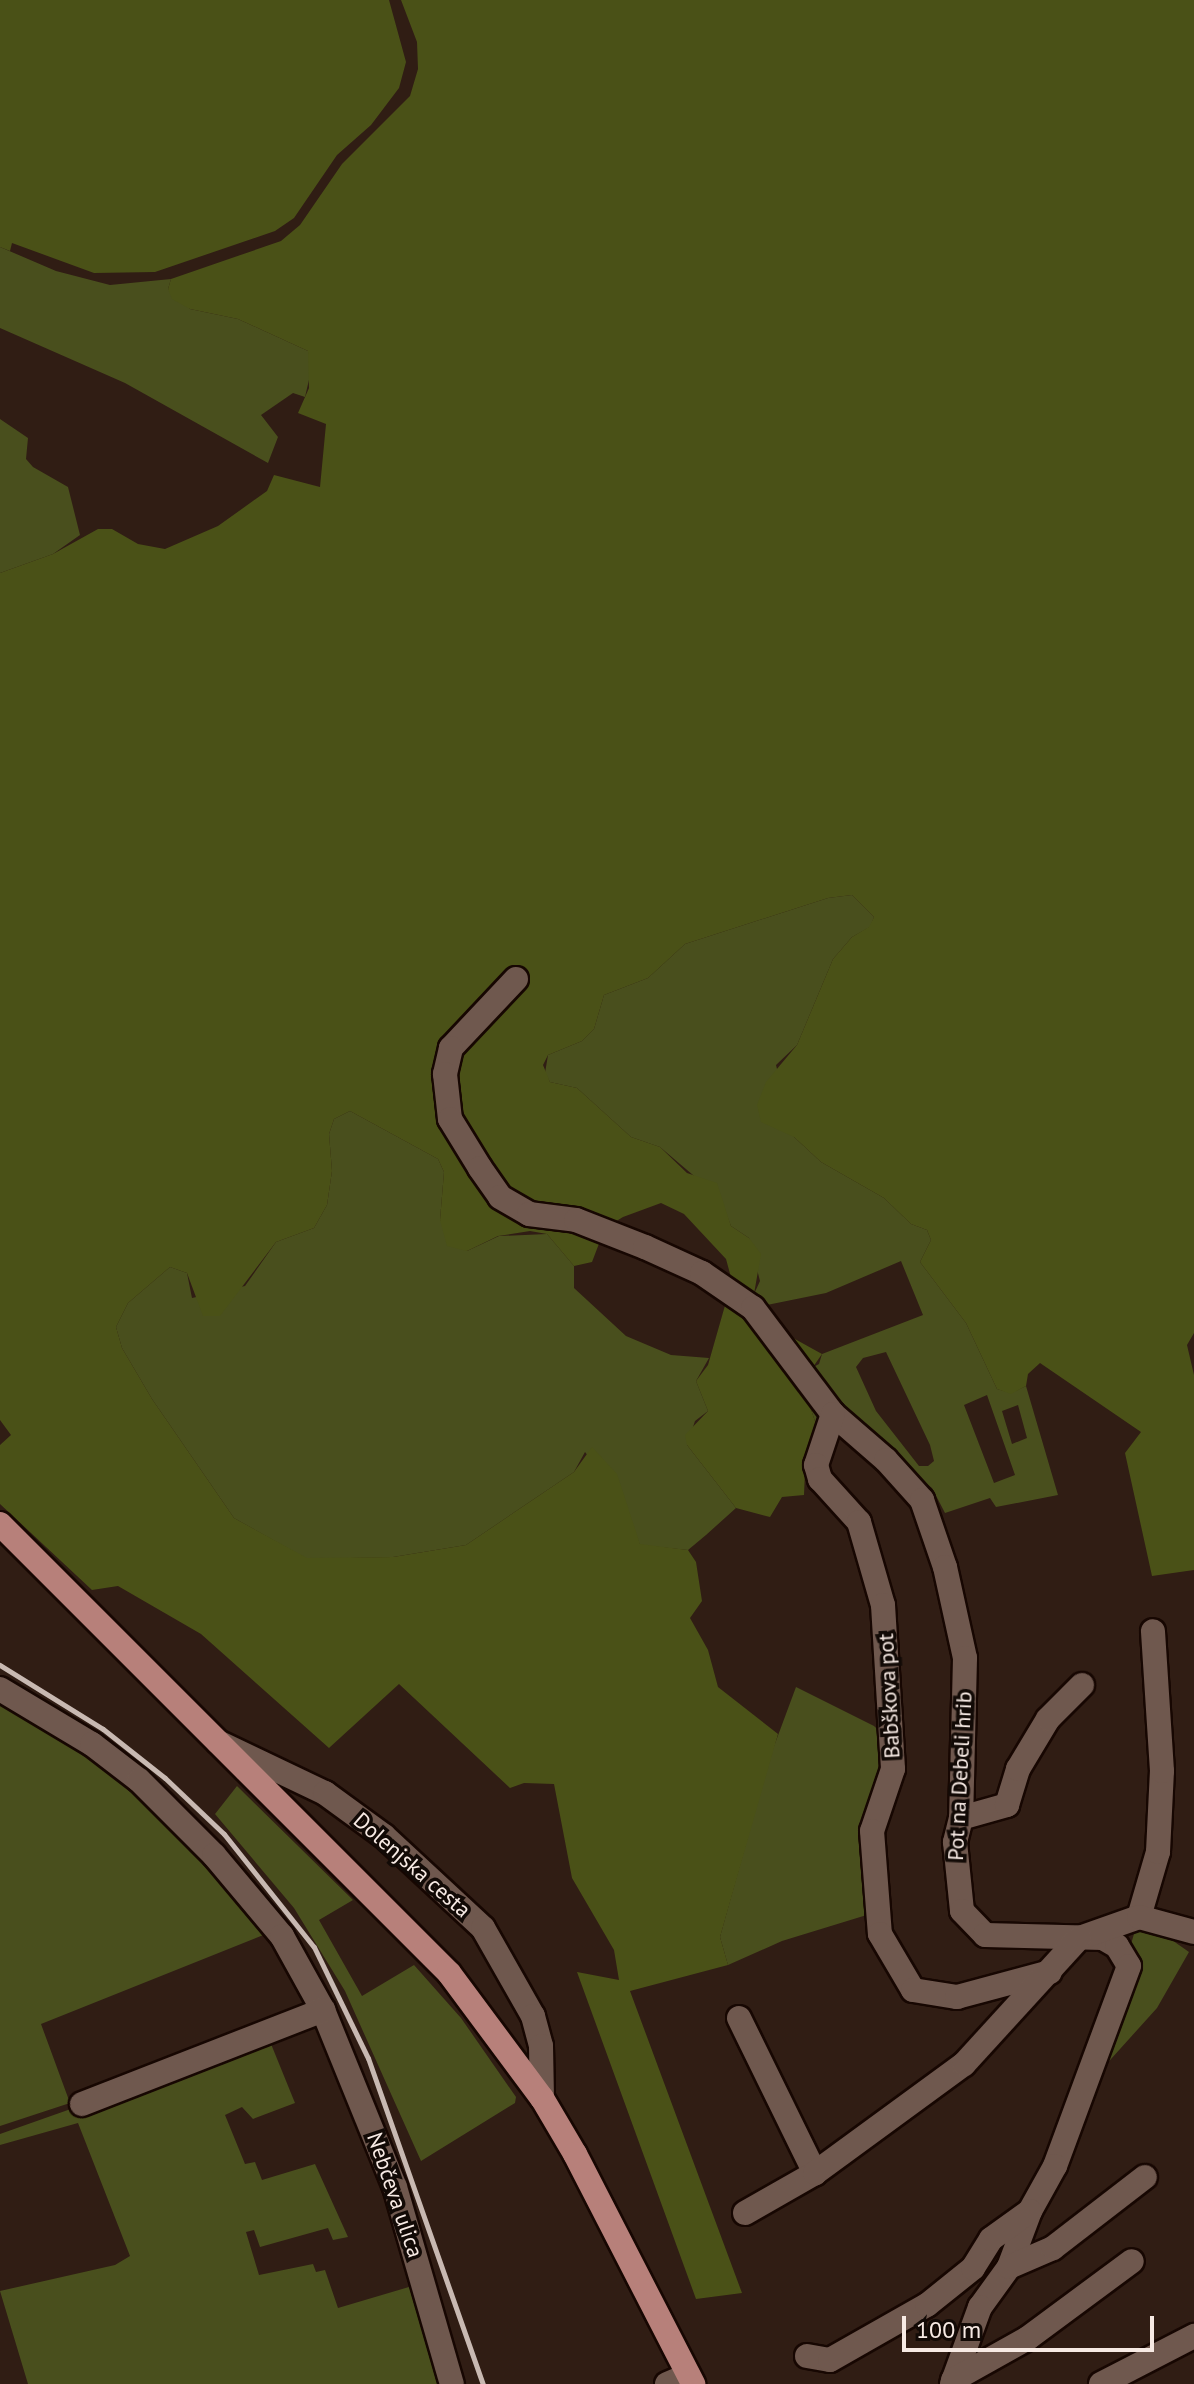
<!DOCTYPE html>
<meta charset="utf-8">
<style>
body{margin:0}
#map{position:relative;width:1194px;height:2384px;overflow:hidden;background:#301d14;font-family:"PT Sans",sans-serif}
div>[style]{position:absolute}
.green>*{inset:0;background:#494f1d}
.forest>*{inset:0;background:#4a5117}
.roads{filter:drop-shadow(2px 0 #170702) drop-shadow(-2px 0 #170702) drop-shadow(0 2px #170702) drop-shadow(0 -2px #170702)}
.minor>*{height:24px;margin:-12px;padding:0 12px;transform-origin:12px;border-radius:12px;background:#6f584e}
.major>*{height:24px;margin:-12px;padding:0 12px;transform-origin:12px;border-radius:12px;background:#b7807a}
.rail>*{height:5px;margin:-2.5px;padding:0 2.5px;transform-origin:2.5px;border-radius:2.5px;background:#c8b9b2}
span{translate:-50% -50%;white-space:nowrap;text-align:center;line-height:1.15;-webkit-text-stroke:7px #120a06;paint-order:stroke}
.street-label{font-size:22px;color:#f7eae4}
.scale{position:absolute;left:902px;top:2316px;width:252px;height:36px;box-sizing:border-box;border:4px solid #f7eae4;border-top:0;padding-left:10px;font-size:24px;line-height:28px;white-space:nowrap;color:#f7eae4;-webkit-text-stroke:6px #120a06;paint-order:stroke}
</style>
<div id="map">
<div class="green">
<div style="clip-path:polygon(0 247px,56px 271px,110px 285px,171px 279px,168px 289px,190px 309px,238px 319px,308px 351px,312px 367px,305px 397px,293px 393px,261px 415px,278px 437px,268px 463px,125px 383px,0 328px)"></div>
<div style="clip-path:polygon(0 419px,28px 438px,26px 459px,33px 467px,68px 487px,80px 535px,53px 554px,0 573px)"></div>
<div style="clip-path:polygon(evenodd,852px 895px,874px 917px,870px 927px,852px 937px,833px 959px,797px 1045px,776px 1065px,794px 1137px,821px 1162px,884px 1198px,911px 1224px,927px 1230px,931px 1240px,920px 1262px,966px 1323px,997px 1389px,1011px 1393px,1026px 1386px,1058px 1495px,996px 1507px,990px 1498px,945px 1513px,932px 1488px,842px 1421px,819px 1433px,802px 1383px,806px 1371px,819px 1364px,822px 1354px,923px 1315px,901px 1261px,826px 1293px,762px 1306px,754px 1294px,760px 1281px,749px 1238px,731px 1226px,720px 1198px,660px 1147px,631px 1137px,577px 1088px,550px 1082px,545px 1073px,548px 1055px,582px 1041px,594px 1029px,604px 995px,648px 978px,685px 944px,828px 898px,852px 895px,886px 1352px,930px 1445px,934px 1461px,928px 1466px,919px 1466px,876px 1411px,856px 1367px,863px 1358px,886px 1352px,852px 895px,987px 1395px,1015px 1475px,994px 1483px,964px 1405px,987px 1395px,852px 895px,1018px 1405px,1027px 1438px,1012px 1444px,1002px 1411px,1018px 1405px)"></div>
<div style="clip-path:polygon(350px 1111px,438px 1159px,444px 1172px,440px 1220px,467px 1251px,499px 1236px,547px 1234px,574px 1266px,574px 1288px,626px 1336px,671px 1355px,709px 1358px,696px 1381px,708px 1411px,695px 1421px,687px 1445px,736px 1508px,706px 1535px,688px 1550px,640px 1545px,623px 1501px,585px 1452px,574px 1472px,466px 1545px,393px 1557px,307px 1559px,234px 1518px,152px 1399px,122px 1348px,116px 1327px,128px 1303px,170px 1267px,187px 1273px,192px 1298px,245px 1286px,276px 1242px,314px 1228px,327px 1205px,332px 1171px,329px 1134px,334px 1119px)"></div>
<div style="clip-path:polygon(796px 1687px,874px 1726px,892px 1743px,870px 1914px,782px 1941px,728px 1965px,720px 1937px,770px 1757px)"></div>
<div style="clip-path:polygon(0 1696px,140px 1790px,271px 1932px,41px 2024px,70px 2103px,0 2126px)"></div>
<div style="clip-path:polygon(237px 1786px,353px 1900px,319px 1920px,362px 1996px,414px 1965px,461px 2018px,516px 2097px,515px 2103px,421px 2161px,345px 1991px,294px 1908px,215px 1814px)"></div>
<div style="clip-path:polygon(1139px 1917px,1189px 1952px,1157px 2008px,1102px 2069px,1140px 1967px,1131px 1944px)"></div>
<div style="clip-path:polygon(269px 2039px,295px 2103px,253px 2119px,242px 2107px,225px 2115px,245px 2164px,255px 2162px,262px 2180px,315px 2164px,348px 2237px,333px 2240px,328px 2228px,260px 2247px,254px 2230px,246px 2232px,259px 2275px,313px 2264px,316px 2272px,325px 2270px,338px 2308px,419px 2284px,446px 2384px,28px 2384px,0 2291px,115px 2265px,130px 2256px,78px 2123px,0 2145px,0 2134px)"></div>
</div>
<div class="forest">
<div style="clip-path:polygon(0 0,389px 0,406px 62px,399px 88px,371px 125px,337px 155px,294px 218px,275px 231px,155px 272px,94px 273px,12px 243px,10px 251px,0 247px)"></div>
<div style="clip-path:polygon(401px 0,1194px 0,1194px 1333px,1187px 1345px,1194px 1375px,1194px 1570px,1152px 1576px,1125px 1453px,1141px 1432px,1040px 1363px,1028px 1374px,1026px 1386px,1011px 1394px,997px 1389px,966px 1323px,920px 1262px,931px 1240px,927px 1230px,911px 1224px,884px 1198px,821px 1162px,794px 1137px,761px 1122px,757px 1105px,766px 1082px,797px 1045px,833px 959px,852px 937px,869px 927px,874px 917px,852px 895px,828px 898px,685px 944px,648px 978px,604px 995px,594px 1029px,582px 1041px,548px 1055px,543px 1065px,550px 1082px,577px 1088px,631px 1137px,660px 1147px,687px 1173px,717px 1183px,731px 1226px,749px 1238px,761px 1254px,754px 1294px,775px 1328px,822px 1354px,802px 1383px,819px 1433px,817px 1471px,805px 1472px,804px 1495px,782px 1497px,770px 1517px,736px 1508px,687px 1445px,685px 1435px,708px 1411px,696px 1381px,708px 1365px,732px 1281px,726px 1259px,684px 1214px,661px 1203px,623px 1217px,605px 1228px,592px 1262px,574px 1266px,547px 1234px,530px 1231px,498px 1236px,467px 1251px,447px 1246px,440px 1220px,444px 1172px,438px 1159px,350px 1111px,334px 1119px,329px 1134px,332px 1171px,327px 1205px,314px 1228px,276px 1242px,220px 1316px,203px 1316px,187px 1273px,170px 1267px,128px 1303px,116px 1327px,122px 1348px,152px 1399px,234px 1518px,307px 1558px,393px 1557px,466px 1545px,574px 1472px,592px 1447px,617px 1474px,640px 1544px,688px 1550px,696px 1562px,702px 1601px,690px 1618px,708px 1650px,718px 1687px,778px 1734px,720px 1937px,728px 1965px,630px 1991px,742px 2293px,696px 2299px,577px 1972px,619px 1980px,614px 1950px,572px 1878px,554px 1784px,524px 1783px,510px 1788px,399px 1684px,329px 1748px,201px 1634px,118px 1586px,92px 1590px,0 1504px,0 1445px,11px 1435px,0 1420px,0 573px,53px 554px,98px 529px,112px 529px,138px 544px,165px 549px,218px 526px,267px 491px,274px 475px,320px 487px,326px 424px,298px 413px,309px 388px,308px 351px,238px 319px,190px 309px,172px 299px,168px 289px,171px 279px,281px 241px,300px 225px,342px 164px,410px 96px,418px 69px,417px 42px)"></div>
</div>
<div class="roads">
<div class="minor">
<div style="left:516px;top:979px;width:95px;rotate:133.3deg"></div>
<div style="left:451px;top:1048px;width:27px;rotate:103deg"></div>
<div style="left:445px;top:1074px;width:45px;rotate:83.7deg"></div>
<div style="left:450px;top:1119px;width:57px;rotate:58.5deg"></div>
<div style="left:480px;top:1168px;width:35px;rotate:55deg"></div>
<div style="left:500px;top:1197px;width:34px;rotate:30deg"></div>
<div style="left:529px;top:1214px;width:47px;rotate:7.3deg"></div>
<div style="left:576px;top:1220px;width:74px;rotate:21.4deg"></div>
<div style="left:645px;top:1247px;width:63px;rotate:24.5deg"></div>
<div style="left:702px;top:1273px;width:62px;rotate:34.5deg"></div>
<div style="left:753px;top:1308px;width:133px;rotate:53deg"></div>
<div style="left:833px;top:1414px;width:70px;rotate:41deg"></div>
<div style="left:886px;top:1460px;width:54px;rotate:48deg"></div>
<div style="left:922px;top:1500px;width:71px;rotate:71.1deg"></div>
<div style="left:945px;top:1567px;width:93px;rotate:77.6deg"></div>
<div style="left:965px;top:1658px;width:160px;rotate:91.4deg"></div>
<div style="left:961px;top:1818px;width:25px;rotate:104deg"></div>
<div style="left:955px;top:1842px;width:69px;rotate:84.2deg"></div>
<div style="left:962px;top:1911px;width:33px;rotate:46deg"></div>
<div style="left:985px;top:1935px;width:118px;rotate:1.5deg"></div>
<div style="left:1103px;top:1938px;width:16px;rotate:30deg"></div>
<div style="left:1117px;top:1946px;width:23px;rotate:59deg"></div>
<div style="left:1129px;top:1966px;width:213px;rotate:110.3deg"></div>
<div style="left:1055px;top:2166px;width:51px;rotate:119.1deg"></div>
<div style="left:1030px;top:2211px;width:60px;rotate:110.6deg"></div>
<div style="left:1009px;top:2267px;width:49px;rotate:125.9deg"></div>
<div style="left:980px;top:2307px;width:82px;rotate:110deg"></div>
<div style="left:833px;top:1414px;width:54px;rotate:108.4deg"></div>
<div style="left:816px;top:1465px;width:15px;rotate:74deg"></div>
<div style="left:820px;top:1479px;width:58px;rotate:47.8deg"></div>
<div style="left:859px;top:1522px;width:86px;rotate:73.9deg"></div>
<div style="left:883px;top:1605px;width:164px;rotate:86.5deg"></div>
<div style="left:893px;top:1769px;width:65px;rotate:108.7deg"></div>
<div style="left:872px;top:1831px;width:103px;rotate:85.6deg"></div>
<div style="left:880px;top:1934px;width:65px;rotate:59.5deg"></div>
<div style="left:913px;top:1990px;width:45px;rotate:9deg"></div>
<div style="left:957px;top:1997px;width:96px;rotate:-15deg"></div>
<div style="left:0;top:1689px;width:107px;rotate:30.9deg"></div>
<div style="left:92px;top:1744px;width:59px;rotate:37.5deg"></div>
<div style="left:139px;top:1780px;width:106px;rotate:45deg"></div>
<div style="left:214px;top:1855px;width:106px;rotate:50deg"></div>
<div style="left:282px;top:1936px;width:85px;rotate:61deg"></div>
<div style="left:323px;top:2010px;width:191px;rotate:67.9deg"></div>
<div style="left:395px;top:2187px;width:205px;rotate:73.9deg"></div>
<div style="left:218px;top:1742px;width:119px;rotate:25.5deg"></div>
<div style="left:325px;top:1793px;width:73px;rotate:36.1deg"></div>
<div style="left:384px;top:1836px;width:135px;rotate:42.9deg"></div>
<div style="left:483px;top:1928px;width:101px;rotate:60.4deg"></div>
<div style="left:533px;top:2016px;width:31px;rotate:75deg"></div>
<div style="left:541px;top:2046px;width:52px;rotate:88.9deg"></div>
<div style="left:961px;top:1818px;width:48px;rotate:-15.8deg"></div>
<div style="left:1007px;top:1805px;width:38px;rotate:-73deg"></div>
<div style="left:1018px;top:1769px;width:58px;rotate:-59deg"></div>
<div style="left:1048px;top:1719px;width:48px;rotate:-45deg"></div>
<div style="left:1139px;top:1917px;width:68px;rotate:-73.7deg"></div>
<div style="left:1158px;top:1852px;width:81px;rotate:-87.2deg"></div>
<div style="left:1162px;top:1771px;width:140px;rotate:-93.7deg"></div>
<div style="left:1085px;top:1936px;width:57px;rotate:-19.4deg"></div>
<div style="left:1139px;top:1917px;width:57px;rotate:15.3deg"></div>
<div style="left:739px;top:2018px;width:173px;rotate:63.9deg"></div>
<div style="left:82px;top:2104px;width:259px;rotate:-21.3deg"></div>
<div style="left:745px;top:2213px;width:81px;rotate:-29.7deg"></div>
<div style="left:815px;top:2173px;width:185px;rotate:-36.2deg"></div>
<div style="left:964px;top:2064px;width:171px;rotate:-47.6deg"></div>
<div style="left:1009px;top:2267px;width:48px;rotate:-23.4deg"></div>
<div style="left:1053px;top:2248px;width:116px;rotate:-37.7deg"></div>
<div style="left:807px;top:2356px;width:23px;rotate:10deg"></div>
<div style="left:830px;top:2360px;width:112px;rotate:-29.6deg"></div>
<div style="left:927px;top:2305px;width:59px;rotate:-38.8deg"></div>
<div style="left:973px;top:2268px;width:34px;rotate:-58deg"></div>
<div style="left:991px;top:2239px;width:48px;rotate:-35.7deg"></div>
<div style="left:953px;top:2380px;width:86px;rotate:-29.2deg"></div>
<div style="left:1028px;top:2338px;width:129px;rotate:-36.5deg"></div>
<div style="left:667px;top:2384px;width:23px;rotate:-23deg"></div>
<div style="left:1101px;top:2384px;width:105px;rotate:-27.3deg"></div>
</div>
<div class="major">
<div style="left:0;top:1524px;width:635px;rotate:45deg"></div>
<div style="left:449px;top:1973px;width:156px;rotate:53.4deg"></div>
<div style="left:542px;top:2098px;width:65px;rotate:59.5deg"></div>
<div style="left:575px;top:2154px;width:259px;rotate:62.8deg"></div>
</div>
</div>
<div class="rail">
<div style="left:0;top:1665px;width:121px;rotate:31.9deg"></div>
<div style="left:103px;top:1729px;width:79px;rotate:38.3deg"></div>
<div style="left:165px;top:1778px;width:81px;rotate:43.5deg"></div>
<div style="left:224px;top:1834px;width:144px;rotate:51.5deg"></div>
<div style="left:314px;top:1947px;width:123px;rotate:64.1deg"></div>
<div style="left:368px;top:2058px;width:346px;rotate:70.6deg"></div>
</div>
<div class="street-label">
<span style="left:889px;top:1696px;rotate:-93deg">Babškova pot</span>
<span style="left:960px;top:1776px;rotate:-87deg">Pot na Debeli hrib</span>
<span style="left:412px;top:1865px;rotate:41deg">Dolenjska cesta</span>
<span style="left:395px;top:2195px;rotate:71deg">Nebčeva ulica</span>
</div>
<div class="scale">100 m</div>
</div>
